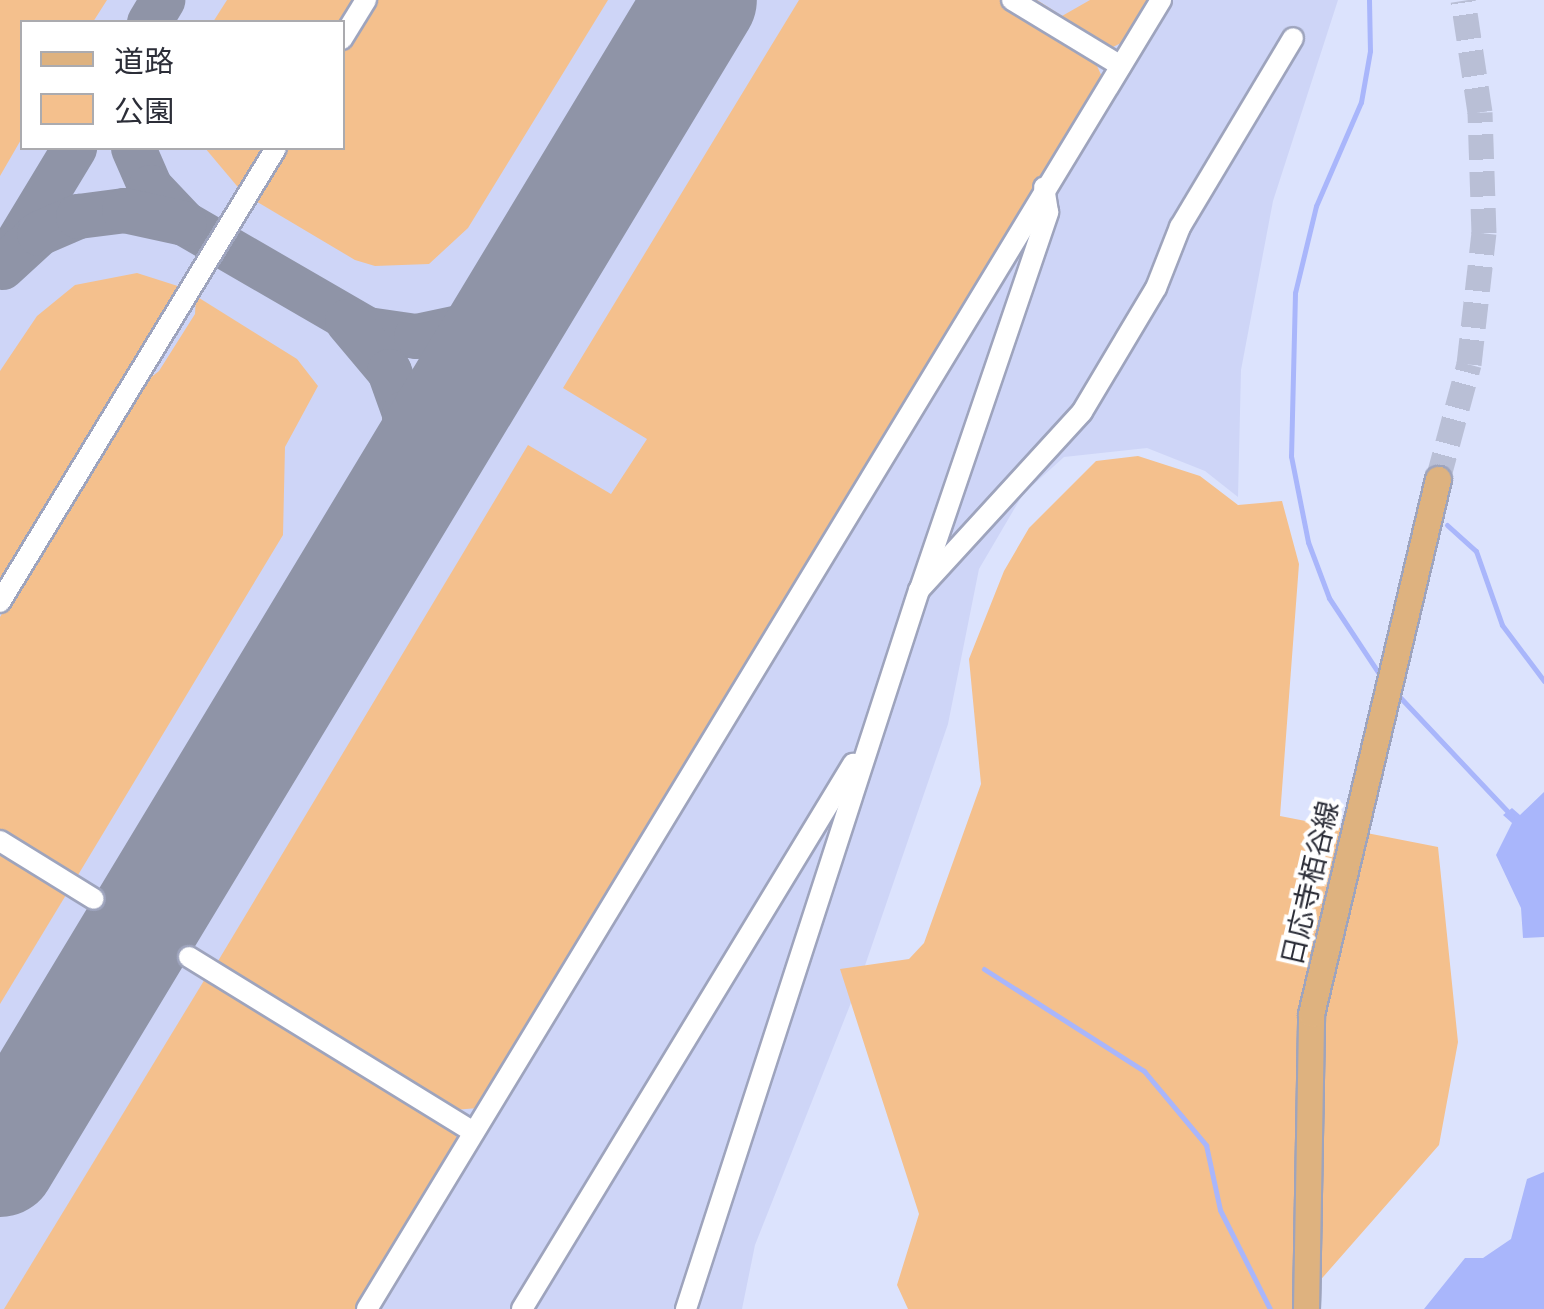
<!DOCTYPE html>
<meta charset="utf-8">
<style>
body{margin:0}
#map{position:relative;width:1544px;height:1309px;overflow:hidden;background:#dce3fd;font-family:"PT Sans","Noto Sans JP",sans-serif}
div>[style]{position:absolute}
.built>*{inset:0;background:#ced5f7}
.green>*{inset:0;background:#f4c08d}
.water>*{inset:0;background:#a9b6fb}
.stream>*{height:5px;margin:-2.5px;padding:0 2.5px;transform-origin:2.5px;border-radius:2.5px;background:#a9b6fb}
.taxiway>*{height:45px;margin:-22.5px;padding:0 22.5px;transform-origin:22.5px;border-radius:22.5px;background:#8f94a7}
.runway>*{height:112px;margin:-56px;padding:0 56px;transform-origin:56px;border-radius:56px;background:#8f94a7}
.major-tunnel>*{height:25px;margin-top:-12.5px;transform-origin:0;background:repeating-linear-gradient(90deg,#b9bfd6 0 25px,transparent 0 37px)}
.roads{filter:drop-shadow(2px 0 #9ea4bd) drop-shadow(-2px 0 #9ea4bd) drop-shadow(0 2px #9ea4bd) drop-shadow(0 -2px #9ea4bd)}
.minor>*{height:20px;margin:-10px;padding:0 10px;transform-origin:10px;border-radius:10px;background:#fff}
.major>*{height:25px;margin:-12.5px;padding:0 12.5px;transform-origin:12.5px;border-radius:12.5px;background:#deb27f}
span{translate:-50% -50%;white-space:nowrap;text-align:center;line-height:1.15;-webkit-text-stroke:8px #fff;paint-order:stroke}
.street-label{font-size:28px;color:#2c2e38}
.legend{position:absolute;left:20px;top:20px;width:325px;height:130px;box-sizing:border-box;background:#fff;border:2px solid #ababaf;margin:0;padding:12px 18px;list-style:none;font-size:30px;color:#2c2e38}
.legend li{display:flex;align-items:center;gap:20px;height:50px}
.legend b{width:50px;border:2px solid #ababaf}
</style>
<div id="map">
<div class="built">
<div style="clip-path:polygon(evenodd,0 0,1338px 0,1273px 201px,1241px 370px,1238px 497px,1205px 471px,1147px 448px,1064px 457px,1023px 494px,979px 569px,948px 724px,860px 980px,755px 1245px,742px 1309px,0 1309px,0 0,22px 22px,342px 22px,342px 148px,22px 148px,22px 22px)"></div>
</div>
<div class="green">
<div style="clip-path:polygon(0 0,107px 0,93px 22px,22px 22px,22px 138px,0 176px)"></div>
<div style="clip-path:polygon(227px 0,358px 0,342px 22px,213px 22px)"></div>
<div style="clip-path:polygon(376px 0,608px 0,468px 228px,429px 264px,375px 266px,355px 260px,254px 200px,286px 148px,342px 148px,343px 54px)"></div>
<div style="clip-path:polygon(799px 0,1000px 0,1092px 55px,1103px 79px,478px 1108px,454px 1110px,215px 966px,528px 445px,611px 494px,647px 439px,563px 388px)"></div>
<div style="clip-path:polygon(1020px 0,1037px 0,1062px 16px,1090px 0,1150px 0,1125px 41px,1111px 48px,1093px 44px)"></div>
<div style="clip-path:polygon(205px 148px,269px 148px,242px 192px)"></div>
<div style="clip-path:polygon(137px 273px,184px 288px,0 589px,0 371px,37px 316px,75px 285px)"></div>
<div style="clip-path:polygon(196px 296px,297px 359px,318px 386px,285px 447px,283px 535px,75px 880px,0 835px,0 617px,139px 387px,159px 371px,195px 314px)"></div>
<div style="clip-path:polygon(1138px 456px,1200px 476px,1238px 505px,1282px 501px,1299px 564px,1280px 816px,1438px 847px,1458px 1042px,1439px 1145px,1295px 1309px,908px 1309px,897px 1285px,919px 1214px,840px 969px,909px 959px,924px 943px,981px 784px,969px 659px,1004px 571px,1029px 528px,1096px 461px)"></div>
<div style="clip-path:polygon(0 848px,69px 890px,0 1004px)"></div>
<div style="clip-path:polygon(208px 974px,456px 1131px,457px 1143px,359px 1309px,4px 1309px)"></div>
</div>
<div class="water">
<div style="clip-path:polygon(1544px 792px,1544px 937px,1523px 938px,1521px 908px,1496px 855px,1512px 823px,1503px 815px,1512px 808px,1520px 815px)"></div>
<div style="clip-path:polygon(1544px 1172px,1544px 1309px,1424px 1309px,1465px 1258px,1483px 1258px,1511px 1239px,1527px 1179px)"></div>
</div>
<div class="stream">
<div style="left:1369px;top:0;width:51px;rotate:88.9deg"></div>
<div style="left:1370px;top:51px;width:52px;rotate:100deg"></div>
<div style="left:1361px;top:102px;width:113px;rotate:113.4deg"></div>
<div style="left:1316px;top:206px;width:89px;rotate:103.6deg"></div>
<div style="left:1295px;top:293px;width:163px;rotate:91.4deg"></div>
<div style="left:1291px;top:456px;width:88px;rotate:78.8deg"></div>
<div style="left:1308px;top:542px;width:60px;rotate:69.4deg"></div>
<div style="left:1329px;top:598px;width:96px;rotate:56.5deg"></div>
<div style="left:1447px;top:525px;width:39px;rotate:42deg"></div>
<div style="left:1476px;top:551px;width:78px;rotate:70.6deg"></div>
<div style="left:1502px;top:625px;width:70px;rotate:53.1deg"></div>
<div style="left:1396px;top:693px;width:169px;rotate:46.7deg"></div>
<div style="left:984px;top:969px;width:190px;rotate:32.5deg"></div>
<div style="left:1144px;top:1071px;width:97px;rotate:50deg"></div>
<div style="left:1206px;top:1145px;width:66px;rotate:77.8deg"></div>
<div style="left:1220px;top:1210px;width:111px;rotate:63.2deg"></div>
</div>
<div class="taxiway">
<div style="left:149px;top:22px;width:26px;rotate:-59deg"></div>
<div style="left:133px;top:148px;width:43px;rotate:66.4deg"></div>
<div style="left:150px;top:187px;width:50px;rotate:46.6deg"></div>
<div style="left:184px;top:223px;width:211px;rotate:30.1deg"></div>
<div style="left:367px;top:329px;width:49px;rotate:8.1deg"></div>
<div style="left:416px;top:336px;width:53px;rotate:-11.9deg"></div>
<div style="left:468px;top:325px;width:39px;rotate:-27deg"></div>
<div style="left:503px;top:307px;width:58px;rotate:-47.8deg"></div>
<div style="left:14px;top:247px;width:116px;rotate:-58.8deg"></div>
<div style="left:2px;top:267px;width:50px;rotate:-42.6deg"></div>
<div style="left:39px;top:233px;width:43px;rotate:-23.6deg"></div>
<div style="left:78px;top:216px;width:46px;rotate:-7.4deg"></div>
<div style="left:124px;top:210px;width:61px;rotate:12.2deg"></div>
<div style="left:347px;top:321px;width:65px;rotate:50deg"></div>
<div style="left:389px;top:371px;width:45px;rotate:70.3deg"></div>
<div style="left:404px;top:413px;width:57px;rotate:89deg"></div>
<div style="left:405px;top:470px;width:71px;rotate:112.2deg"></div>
</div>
<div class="runway">
<div style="left:0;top:1161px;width:1356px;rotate:-58.88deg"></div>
</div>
<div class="major-tunnel">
<div style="left:1438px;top:479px;width:119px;rotate:-74.9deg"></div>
<div style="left:1469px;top:364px;width:132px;rotate:-83.5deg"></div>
<div style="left:1484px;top:233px;width:121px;rotate:-91.9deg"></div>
<div style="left:1480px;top:112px;width:113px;rotate:-98.6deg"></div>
</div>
<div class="roads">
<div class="minor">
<div style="left:1012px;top:0;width:127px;rotate:31.2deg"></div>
<div style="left:342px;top:39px;width:46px;rotate:-58.4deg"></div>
<div style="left:920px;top:589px;width:398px;rotate:-71.2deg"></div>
<div style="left:1048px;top:212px;width:25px;rotate:-99deg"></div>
<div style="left:0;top:602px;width:531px;rotate:-58.7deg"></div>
<div style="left:0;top:841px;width:110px;rotate:31.7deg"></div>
<div style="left:189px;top:957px;width:334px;rotate:31.6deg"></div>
<div style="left:367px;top:1309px;width:1531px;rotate:-58.76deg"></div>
<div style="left:522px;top:1309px;width:638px;rotate:-58.73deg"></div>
<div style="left:686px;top:1309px;width:756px;rotate:-72.04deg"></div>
<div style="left:919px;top:590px;width:241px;rotate:-47.5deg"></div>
<div style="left:1082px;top:412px;width:144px;rotate:-59.2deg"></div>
<div style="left:1156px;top:288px;width:66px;rotate:-68.5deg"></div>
<div style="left:1180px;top:227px;width:220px;rotate:-59.1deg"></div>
</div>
<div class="major">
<div style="left:1306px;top:1309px;width:295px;rotate:-89deg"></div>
<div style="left:1311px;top:1014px;width:550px;rotate:-76.65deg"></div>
</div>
</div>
<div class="street-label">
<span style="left:1310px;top:883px;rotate:-77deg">日応寺栢谷線</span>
</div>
<ul class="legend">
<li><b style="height:12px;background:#deb27f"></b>道路</li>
<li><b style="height:28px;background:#f4c08d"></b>公園</li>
</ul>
</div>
